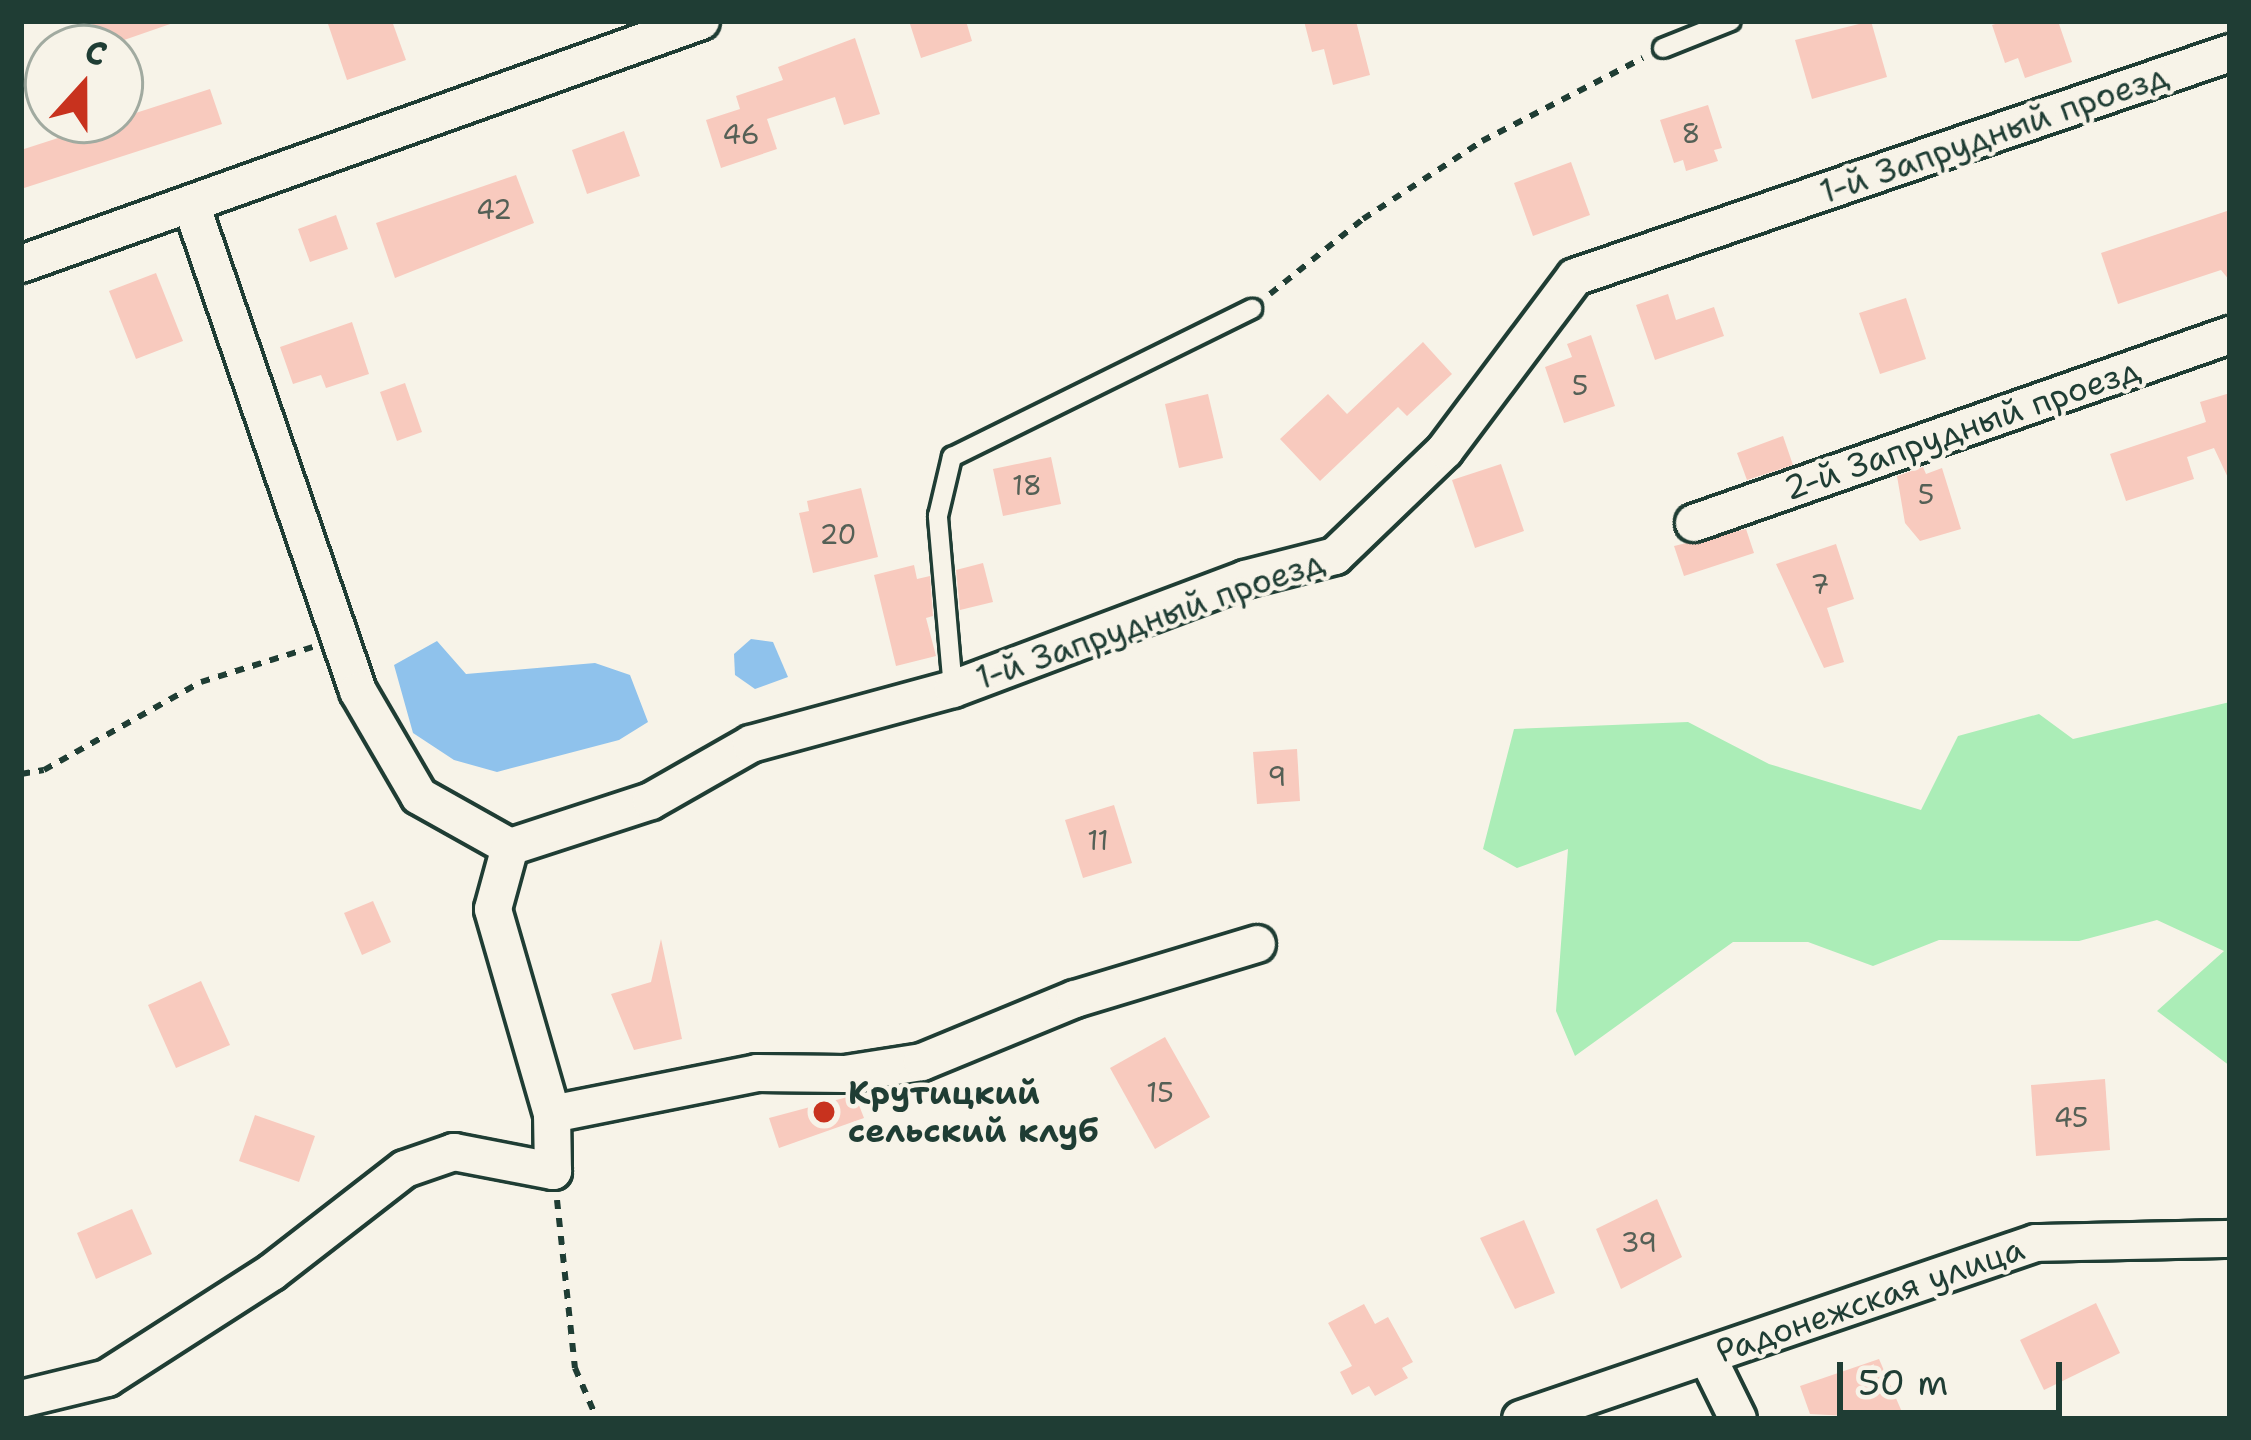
<!DOCTYPE html>
<meta charset="utf-8">
<style>
body{margin:0}
#map{position:relative;width:2251px;height:1440px;overflow:hidden;background:#f7f3e8;font-family:"Shantell Sans",sans-serif}
div>[style]{position:absolute}
.green>*{inset:0;background:#abedb7}
.water>*{inset:0;background:#8fc2ec}
.building>*{inset:0;background:#f8cabe}
.path>*{height:6px;margin-top:-3px;transform-origin:0;background:repeating-linear-gradient(90deg,#1f3d34 0 9px,transparent 0 18px)}
.roads{filter:drop-shadow(3px 0 #1f3d34) drop-shadow(-3px 0 #1f3d34) drop-shadow(0 3px #1f3d34) drop-shadow(0 -3px #1f3d34)}
.service>*{height:18px;margin:-9px;padding:0 9px;transform-origin:9px;border-radius:9px;background:#f7f3e8}
.minor>*{height:36px;margin:-18px;padding:0 18px;transform-origin:18px;border-radius:18px;background:#f7f3e8}
.dots>*{width:33px;height:33px;translate:-50% -50%;box-sizing:border-box;border:6px solid #f7f3e8;border-radius:50%}
span{translate:-50% -50%;white-space:nowrap;text-align:center;line-height:1.15;-webkit-text-stroke:9px #f7f3e8;paint-order:stroke}
.number-label{font-size:27px;color:#556056}
.number-label span{-webkit-text-stroke-width:0}
.street-label{font-size:33px;color:#1f3d34}
.poi-label{font-size:33px;color:#1f3d34;font-weight:700}
.left{translate:0 -50%;text-align:left}
.frame{position:absolute;inset:0;border:24px solid #1f3d34;pointer-events:none}
.north{position:absolute;left:24px;top:24px;width:120px;height:120px;box-sizing:border-box;background:#f7f3e8;border:3px solid #a1aaa0;border-radius:50%;rotate:21deg;font-size:33px;font-weight:700;line-height:48px;text-align:center;color:#1f3d34}
.north::after{content:'';display:block;margin:auto;width:42px;height:54px;background:#c8321e;clip-path:polygon(50% 0,100% 100%,50% 72%,0 100%)}
.scale{position:absolute;left:1837px;top:1362px;width:225px;height:54px;box-sizing:border-box;border:6px solid #1f3d34;border-top:0;padding-left:15px;font-size:36px;line-height:42px;white-space:nowrap;color:#1f3d34;-webkit-text-stroke:9px #f7f3e8;paint-order:stroke}
</style>
<div id="map">
<div class="green">
<div style="clip-path:polygon(2230px 702px,2230px 1066px,2157px 1011px,2224px 951px,2157px 920px,2079px 941px,1939px 940px,1873px 966px,1808px 942px,1733px 942px,1575px 1056px,1556px 1011px,1568px 849px,1517px 868px,1483px 849px,1514px 729px,1688px 722px,1769px 764px,1921px 810px,1958px 736px,2039px 714px,2073px 739px)"></div>
</div>
<div class="water">
<div style="clip-path:polygon(751px 639px,773px 642px,788px 677px,755px 689px,735px 675px,734px 654px)"></div>
<div style="clip-path:polygon(437px 641px,466px 674px,595px 663px,630px 675px,648px 722px,619px 740px,497px 772px,454px 760px,413px 733px,394px 665px)"></div>
</div>
<div class="building">
<div style="clip-path:polygon(91px 21px,176px 21px,176px 22px,101px 48px)"></div>
<div style="clip-path:polygon(327px 21px,392px 21px,406px 60px,347px 80px)"></div>
<div style="clip-path:polygon(909px 21px,966px 21px,972px 41px,921px 58px)"></div>
<div style="clip-path:polygon(1304px 21px,1356px 21px,1370px 75px,1333px 85px,1324px 49px,1312px 52px)"></div>
<div style="clip-path:polygon(1871px 21px,1887px 77px,1812px 99px,1795px 40px)"></div>
<div style="clip-path:polygon(2005px 21px,2058px 21px,2072px 62px,2025px 78px,2018px 58px,2005px 63px,1992px 25px)"></div>
<div style="clip-path:polygon(855px 38px,880px 114px,844px 125px,835px 97px,767px 119px,777px 149px,721px 168px,706px 120px,740px 109px,736px 96px,783px 80px,778px 67px)"></div>
<div style="clip-path:polygon(210px 89px,222px 124px,21px 189px,21px 150px)"></div>
<div style="clip-path:polygon(1708px 105px,1722px 148px,1714px 150px,1718px 161px,1686px 171px,1683px 160px,1674px 163px,1660px 120px)"></div>
<div style="clip-path:polygon(624px 131px,640px 176px,587px 194px,572px 150px)"></div>
<div style="clip-path:polygon(1571px 162px,1590px 215px,1533px 236px,1514px 183px)"></div>
<div style="clip-path:polygon(516px 175px,534px 223px,395px 278px,376px 223px)"></div>
<div style="clip-path:polygon(2230px 210px,2230px 281px,2221px 270px,2118px 304px,2101px 253px)"></div>
<div style="clip-path:polygon(336px 215px,348px 249px,310px 262px,298px 229px)"></div>
<div style="clip-path:polygon(156px 273px,183px 341px,136px 359px,109px 291px)"></div>
<div style="clip-path:polygon(1668px 294px,1676px 320px,1714px 307px,1724px 336px,1655px 360px,1636px 305px)"></div>
<div style="clip-path:polygon(1906px 298px,1926px 359px,1880px 374px,1859px 313px)"></div>
<div style="clip-path:polygon(352px 322px,369px 374px,326px 388px,321px 375px,293px 384px,280px 347px)"></div>
<div style="clip-path:polygon(1591px 335px,1615px 406px,1564px 423px,1545px 367px,1572px 357px,1567px 344px)"></div>
<div style="clip-path:polygon(1423px 342px,1452px 374px,1407px 416px,1398px 407px,1320px 481px,1280px 439px,1328px 394px,1347px 414px)"></div>
<div style="clip-path:polygon(405px 383px,422px 432px,397px 441px,380px 392px)"></div>
<div style="clip-path:polygon(2230px 393px,2230px 482px,2214px 448px,2187px 457px,2194px 479px,2126px 501px,2110px 454px,2206px 422px,2200px 402px)"></div>
<div style="clip-path:polygon(1208px 394px,1223px 458px,1179px 468px,1165px 404px)"></div>
<div style="clip-path:polygon(1783px 436px,1793px 465px,1747px 480px,1737px 453px)"></div>
<div style="clip-path:polygon(1051px 457px,1061px 504px,1003px 516px,993px 469px)"></div>
<div style="clip-path:polygon(1501px 464px,1524px 531px,1475px 548px,1452px 480px)"></div>
<div style="clip-path:polygon(1923px 467px,1926px 474px,1942px 468px,1961px 529px,1920px 541px,1905px 523px,1897px 476px)"></div>
<div style="clip-path:polygon(861px 488px,878px 557px,813px 573px,799px 513px,809px 511px,807px 501px)"></div>
<div style="clip-path:polygon(1746px 529px,1754px 553px,1684px 576px,1674px 546px)"></div>
<div style="clip-path:polygon(1836px 544px,1854px 599px,1827px 608px,1844px 662px,1824px 668px,1776px 564px)"></div>
<div style="clip-path:polygon(983px 563px,993px 602px,960px 610px,956px 570px)"></div>
<div style="clip-path:polygon(914px 565px,917px 579px,930px 576px,933px 616px,926px 618px,936px 656px,896px 666px,874px 575px)"></div>
<div style="clip-path:polygon(1297px 749px,1300px 801px,1257px 804px,1253px 752px)"></div>
<div style="clip-path:polygon(1114px 805px,1132px 863px,1083px 878px,1065px 820px)"></div>
<div style="clip-path:polygon(373px 901px,391px 942px,362px 955px,344px 913px)"></div>
<div style="clip-path:polygon(661px 939px,682px 1039px,634px 1050px,611px 994px,651px 982px)"></div>
<div style="clip-path:polygon(201px 981px,230px 1045px,176px 1068px,148px 1005px)"></div>
<div style="clip-path:polygon(1165px 1037px,1210px 1117px,1155px 1149px,1110px 1068px)"></div>
<div style="clip-path:polygon(2105px 1079px,2110px 1150px,2036px 1156px,2031px 1085px)"></div>
<div style="clip-path:polygon(855px 1095px,864px 1118px,779px 1148px,769px 1118px)"></div>
<div style="clip-path:polygon(255px 1115px,315px 1136px,299px 1182px,239px 1161px)"></div>
<div style="clip-path:polygon(1657px 1199px,1682px 1257px,1621px 1289px,1596px 1229px)"></div>
<div style="clip-path:polygon(132px 1209px,152px 1254px,96px 1279px,77px 1233px)"></div>
<div style="clip-path:polygon(1524px 1220px,1555px 1293px,1515px 1309px,1480px 1238px)"></div>
<div style="clip-path:polygon(2096px 1303px,2120px 1353px,2044px 1390px,2020px 1340px)"></div>
<div style="clip-path:polygon(1364px 1304px,1375px 1324px,1388px 1317px,1413px 1362px,1402px 1368px,1408px 1378px,1375px 1396px,1369px 1386px,1352px 1395px,1340px 1372px,1352px 1366px,1328px 1323px)"></div>
<div style="clip-path:polygon(1879px 1359px,1905px 1419px,1810px 1414px,1800px 1386px)"></div>
</div>
<div class="path">
<div style="left:1270px;top:294px;width:119px;rotate:-38.9deg"></div>
<div style="left:1363px;top:219px;width:142px;rotate:-33.2deg"></div>
<div style="left:1482px;top:141px;width:181px;rotate:-27.3deg"></div>
<div style="left:21px;top:774px;width:23px;rotate:-10deg"></div>
<div style="left:44px;top:770px;width:180px;rotate:-29.3deg"></div>
<div style="left:201px;top:682px;width:117px;rotate:-17.4deg"></div>
<div style="left:557px;top:1200px;width:169px;rotate:83.9deg"></div>
<div style="left:575px;top:1368px;width:56px;rotate:66.7deg"></div>
</div>
<div class="roads">
<div class="service">
<div style="left:1663px;top:48px;width:73px;rotate:-21.7deg"></div>
<div style="left:953px;top:689px;width:174px;rotate:-95deg"></div>
<div style="left:938px;top:516px;width:61px;rotate:-76.7deg"></div>
<div style="left:952px;top:457px;width:335px;rotate:-26.3deg"></div>
</div>
<div class="minor">
<div style="left:191px;top:204px;width:515px;rotate:71.07deg"></div>
<div style="left:358px;top:691px;width:121px;rotate:59.8deg"></div>
<div style="left:419px;top:796px;width:104px;rotate:29.3deg"></div>
<div style="left:21px;top:264px;width:722px;rotate:-19.66deg"></div>
<div style="left:1694px;top:523px;width:568px;rotate:-19.33deg"></div>
<div style="left:510px;top:847px;width:148px;rotate:-18.1deg"></div>
<div style="left:651px;top:801px;width:115px;rotate:-29.7deg"></div>
<div style="left:751px;top:744px;width:209px;rotate:-15.2deg"></div>
<div style="left:953px;top:689px;width:312px;rotate:-20.6deg"></div>
<div style="left:1245px;top:579px;width:93px;rotate:-14.3deg"></div>
<div style="left:1335px;top:556px;width:153px;rotate:-43.9deg"></div>
<div style="left:1445px;top:450px;width:216px;rotate:-53.1deg"></div>
<div style="left:1575px;top:277px;width:692px;rotate:-18.88deg"></div>
<div style="left:552px;top:1114px;width:209px;rotate:-11.3deg"></div>
<div style="left:757px;top:1073px;width:88px;rotate:0.7deg"></div>
<div style="left:845px;top:1074px;width:78px;rotate:-8.9deg"></div>
<div style="left:922px;top:1062px;width:165px;rotate:-22.4deg"></div>
<div style="left:1075px;top:999px;width:190px;rotate:-16.8deg"></div>
<div style="left:1707px;top:1356px;width:70px;rotate:63.8deg"></div>
<div style="left:21px;top:1399px;width:89px;rotate:-13.7deg"></div>
<div style="left:107px;top:1378px;width:196px;rotate:-32.7deg"></div>
<div style="left:272px;top:1272px;width:168px;rotate:-37.8deg"></div>
<div style="left:405px;top:1169px;width:52px;rotate:-19.1deg"></div>
<div style="left:454px;top:1152px;width:101px;rotate:10.9deg"></div>
<div style="left:553px;top:1171px;width:57px;rotate:-91deg"></div>
<div style="left:552px;top:1114px;width:213px;rotate:-106.1deg"></div>
<div style="left:493px;top:909px;width:64px;rotate:-74.7deg"></div>
<div style="left:1521px;top:1419px;width:544px;rotate:-18.87deg"></div>
<div style="left:2036px;top:1243px;width:194px;rotate:-1.2deg"></div>
</div>
</div>
<div class="dots">
<div style="left:824px;top:1112px;background:#c8321e"></div>
</div>
<div class="number-label">
<span style="left:1691px;top:134px">8</span>
<span style="left:741px;top:135px">46</span>
<span style="left:494px;top:210px">42</span>
<span style="left:1580px;top:386px">5</span>
<span style="left:1027px;top:486px">18</span>
<span style="left:1926px;top:495px">5</span>
<span style="left:838px;top:535px">20</span>
<span style="left:1820px;top:585px">7</span>
<span style="left:1277px;top:777px">9</span>
<span style="left:1098px;top:841px">11</span>
<span style="left:1160px;top:1093px">15</span>
<span style="left:2071px;top:1118px">45</span>
<span style="left:1639px;top:1243px">39</span>
</div>
<div class="street-label">
<span style="left:1994px;top:134px;rotate:-19deg">1-й Запрудный проезд</span>
<span style="left:1962px;top:429px;rotate:-19deg">2-й Запрудный проезд</span>
<span style="left:1150px;top:620px;rotate:-19deg">1-й Запрудный проезд</span>
<span style="left:1870px;top:1300px;rotate:-19deg">Радонежская улица</span>
</div>
<div class="poi-label">
<span class="left" style="left:848px;top:1112px">Крутицкий<br>сельский клуб</span>
</div>
<div class="frame"></div>
<div class="north">С</div>
<div class="scale">50 m</div>
</div>
